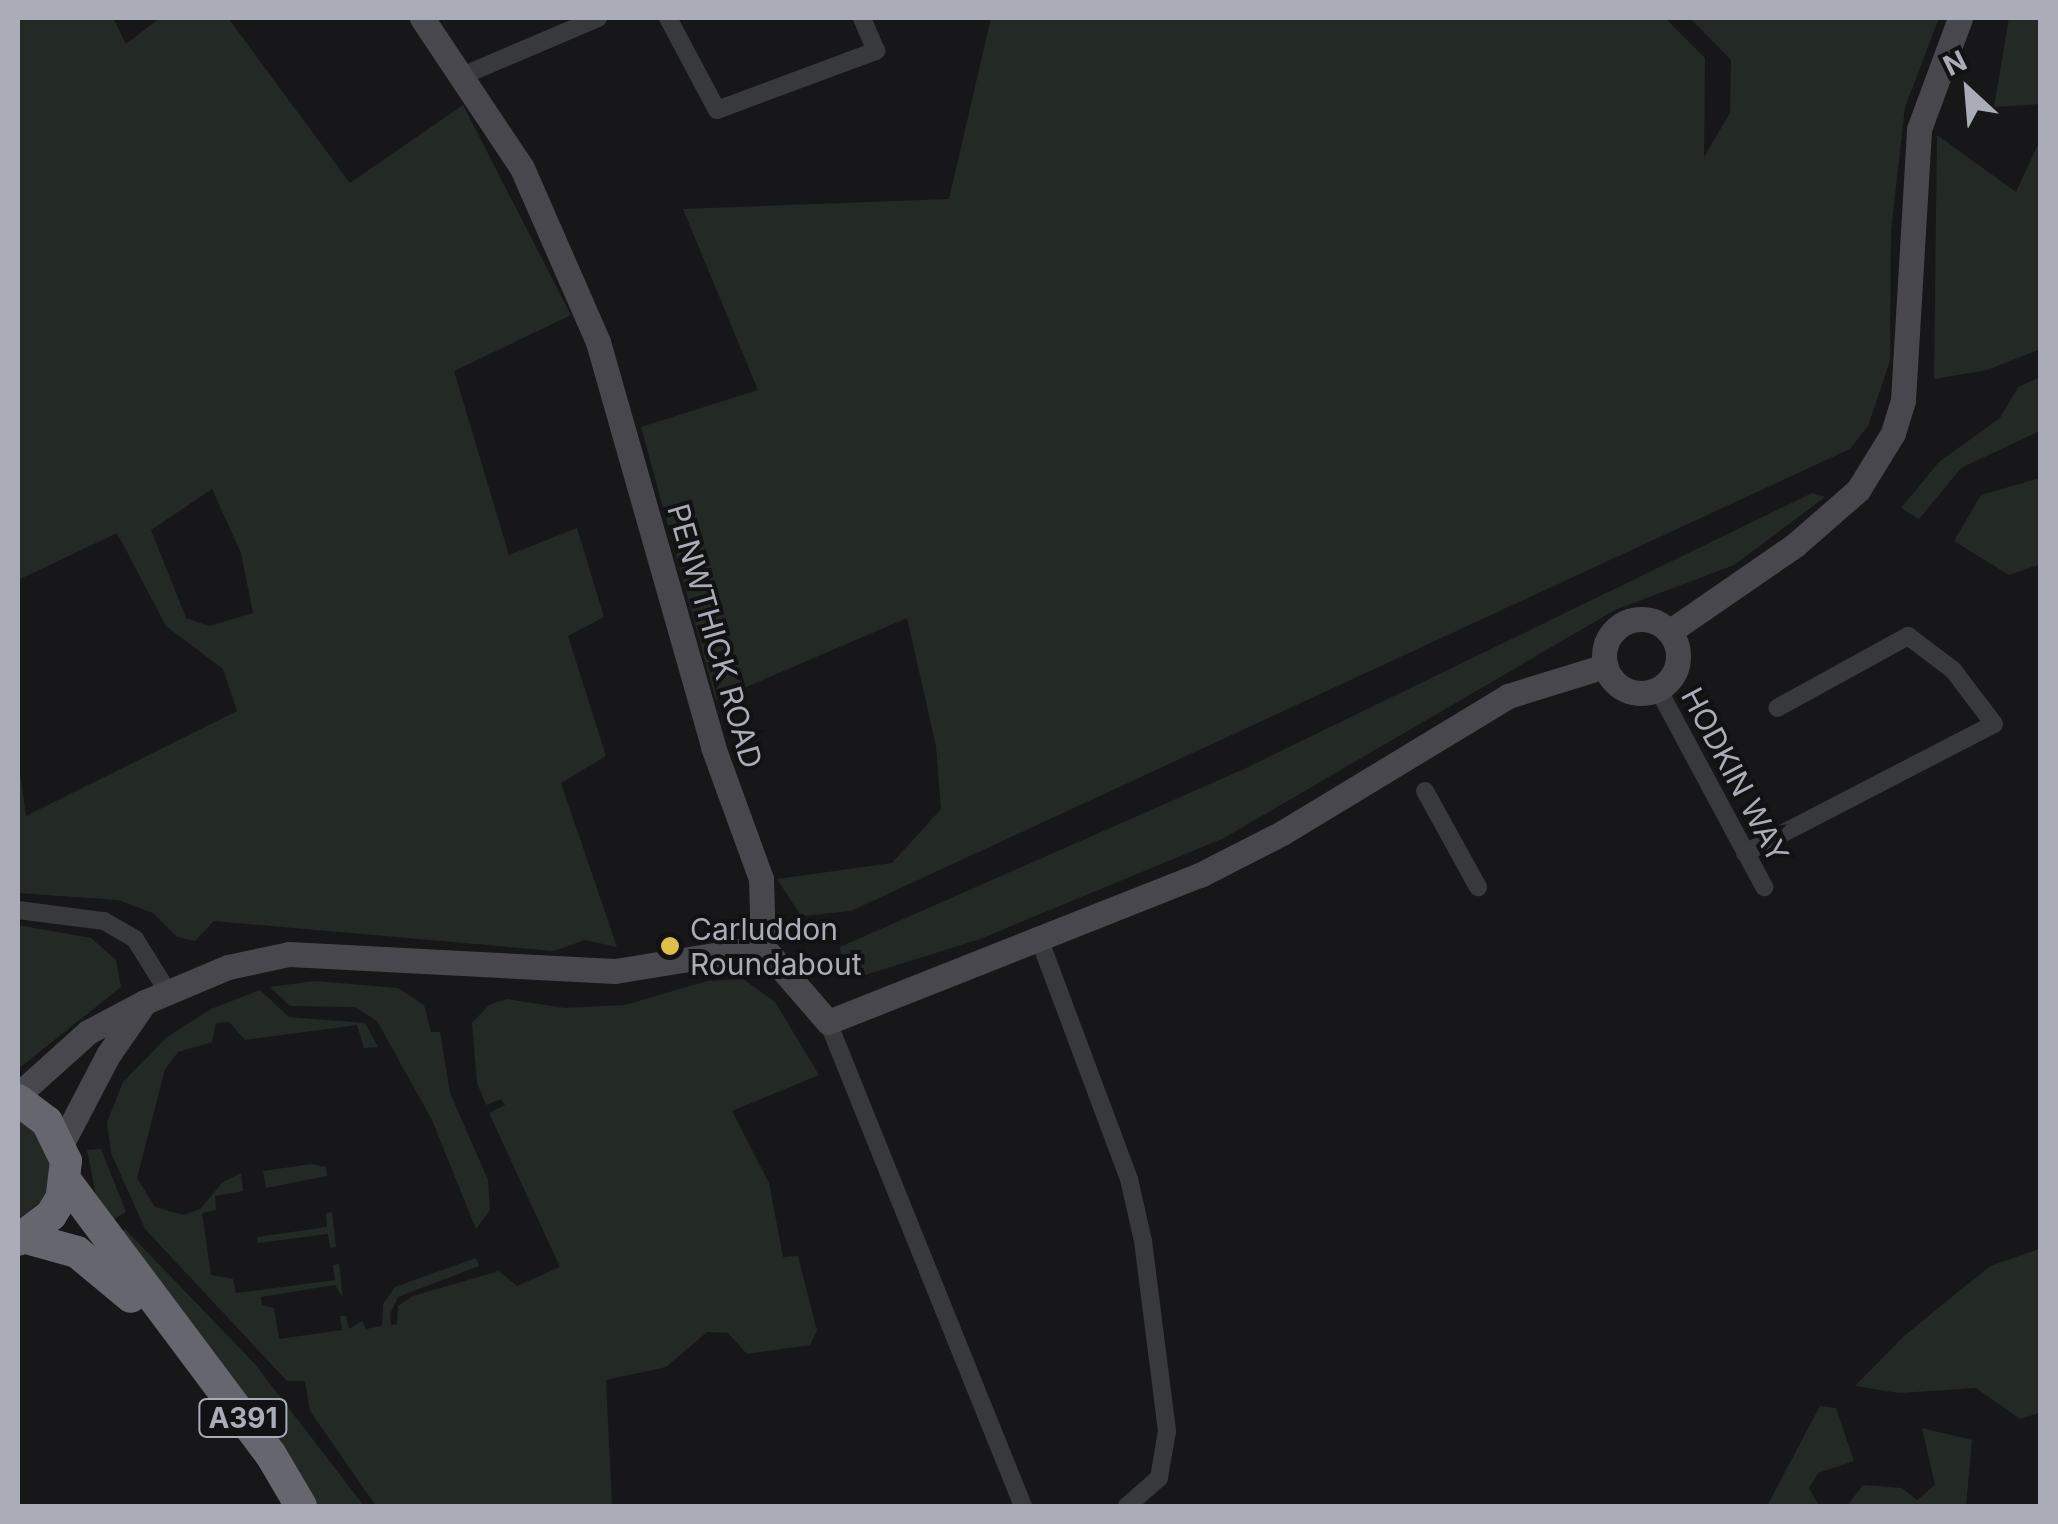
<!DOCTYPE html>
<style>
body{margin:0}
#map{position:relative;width:2058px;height:1524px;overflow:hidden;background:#171719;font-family:Inter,sans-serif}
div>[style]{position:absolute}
.green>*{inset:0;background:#232a25}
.street>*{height:18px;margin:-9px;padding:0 9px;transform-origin:9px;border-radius:9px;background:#38393d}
.secondary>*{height:25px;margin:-12.5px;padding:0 12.5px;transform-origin:12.5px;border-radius:12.5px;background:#47474d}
.secondary>.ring{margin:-12.5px;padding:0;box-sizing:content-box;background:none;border:25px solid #47474d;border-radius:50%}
.highway>*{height:32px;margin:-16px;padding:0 16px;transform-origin:16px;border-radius:16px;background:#65666e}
.dots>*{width:28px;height:28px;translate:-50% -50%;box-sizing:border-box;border:5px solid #121214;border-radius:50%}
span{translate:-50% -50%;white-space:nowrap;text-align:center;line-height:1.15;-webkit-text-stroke:8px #121214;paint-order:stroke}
.shield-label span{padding:2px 8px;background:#121214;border:2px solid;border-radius:8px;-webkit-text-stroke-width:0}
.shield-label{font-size:28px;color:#aaadb7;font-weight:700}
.street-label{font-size:30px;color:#aaadb7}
.poi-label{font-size:30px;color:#aaadb7}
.left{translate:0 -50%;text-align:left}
.frame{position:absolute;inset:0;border:20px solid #aaadb7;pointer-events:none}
.north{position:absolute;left:1918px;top:40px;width:100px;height:100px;-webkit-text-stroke:8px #121214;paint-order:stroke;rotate:334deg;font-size:28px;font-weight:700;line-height:40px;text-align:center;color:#aaadb7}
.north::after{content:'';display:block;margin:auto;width:35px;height:45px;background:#aaadb7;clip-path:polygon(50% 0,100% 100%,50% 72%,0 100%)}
</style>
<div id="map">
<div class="green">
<div style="clip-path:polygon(evenodd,18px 18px,113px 18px,126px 44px,160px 18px,228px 18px,350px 183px,463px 105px,571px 315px,454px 371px,509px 555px,577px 528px,604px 617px,568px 636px,606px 756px,561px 783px,617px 947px,585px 940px,554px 951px,214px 921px,195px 941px,177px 937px,153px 913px,118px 900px,18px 893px,18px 757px,26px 816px,237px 711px,223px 669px,166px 626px,117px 533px,18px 580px,18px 18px,212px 489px,241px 553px,253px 613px,209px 626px,186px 618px,151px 530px,212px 489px)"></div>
<div style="clip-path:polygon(991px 18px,1665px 18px,1705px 58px,1704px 157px,1730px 113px,1731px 60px,1690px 18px,1939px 18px,1905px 107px,1891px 231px,1890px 361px,1868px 426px,1850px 449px,851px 911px,801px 916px,777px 879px,892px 863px,941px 809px,936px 746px,907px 618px,716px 700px,641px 427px,758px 390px,683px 209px,949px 199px)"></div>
<div style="clip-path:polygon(2009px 18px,2040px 18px,2040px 104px,1994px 107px)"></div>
<div style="clip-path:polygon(1937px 135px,2016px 192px,2040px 140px,2040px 349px,1987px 370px,1934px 379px)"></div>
<div style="clip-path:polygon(2040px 377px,2040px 431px,1961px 468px,1919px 519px,1901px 508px,1939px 462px,2000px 418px,2018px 387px)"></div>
<div style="clip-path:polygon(2040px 478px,2040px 564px,2009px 575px,1954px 541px,1981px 495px)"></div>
<div style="clip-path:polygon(1812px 493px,1825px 497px,1734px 565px,1615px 610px,1224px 838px,980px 939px,862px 976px,843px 968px,840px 947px,1244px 769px)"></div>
<div style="clip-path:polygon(18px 925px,91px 938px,116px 960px,121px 987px,18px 1069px)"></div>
<div style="clip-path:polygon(743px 979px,775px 1002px,819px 1075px,732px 1111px,769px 1183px,783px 1257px,798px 1256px,817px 1331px,810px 1345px,747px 1354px,728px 1333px,707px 1332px,666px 1367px,606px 1380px,612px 1506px,376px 1506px,310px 1411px,305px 1381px,287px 1381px,145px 1229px,111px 1153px,107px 1122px,123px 1082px,167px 1037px,211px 1009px,260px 990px,289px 1017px,365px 1023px,378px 1047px,364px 1048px,357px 1025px,245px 1040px,229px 1022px,216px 1023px,212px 1042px,178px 1052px,165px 1069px,137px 1178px,155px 1207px,183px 1215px,200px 1209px,223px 1182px,241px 1173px,243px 1191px,215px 1196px,216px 1210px,202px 1213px,211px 1275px,233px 1279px,236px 1293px,335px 1280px,333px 1265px,339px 1264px,343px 1298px,335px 1285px,261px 1297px,262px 1305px,274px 1308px,279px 1339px,342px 1330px,340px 1316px,346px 1316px,349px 1329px,362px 1321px,366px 1329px,382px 1326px,383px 1304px,395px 1287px,476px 1258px,479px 1266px,398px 1297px,390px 1314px,391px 1325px,397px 1324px,398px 1306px,413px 1296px,499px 1271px,517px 1286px,560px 1267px,489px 1113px,505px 1105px,501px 1099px,486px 1105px,477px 1083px,472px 1023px,489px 1005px,507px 999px,565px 1008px,625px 1005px,707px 981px)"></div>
<div style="clip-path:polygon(315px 981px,398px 988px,424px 1005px,431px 1032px,440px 1032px,450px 1093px,488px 1180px,490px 1210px,476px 1229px,432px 1120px,377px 1021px,355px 1007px,290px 1006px,270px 987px)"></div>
<div style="clip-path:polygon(18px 1119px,38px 1132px,53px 1165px,45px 1198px,18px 1220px)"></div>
<div style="clip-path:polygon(101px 1149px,126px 1212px,102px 1226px,87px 1150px)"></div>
<div style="clip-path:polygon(311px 1164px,326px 1167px,327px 1176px,266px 1188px,263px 1171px)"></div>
<div style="clip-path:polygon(332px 1212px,336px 1247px,330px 1248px,328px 1234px,258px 1243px,257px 1237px,327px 1227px,326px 1213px)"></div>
<div style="clip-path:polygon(125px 1229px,254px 1363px,364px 1506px,315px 1506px,119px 1233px)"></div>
<div style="clip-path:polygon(2040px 1242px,2040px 1437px,2039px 1413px,2020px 1419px,1976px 1388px,1899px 1393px,1855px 1386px,1904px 1336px,1990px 1266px,2039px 1249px)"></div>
<div style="clip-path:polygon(1820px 1406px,1836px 1408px,1854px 1461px,1818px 1473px,1809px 1488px,1819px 1506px,1767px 1506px)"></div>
<div style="clip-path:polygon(1922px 1428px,1972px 1440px,1966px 1506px,1847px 1506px,1863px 1485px,1902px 1488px,1917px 1500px,1935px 1485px)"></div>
</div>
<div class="street">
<div style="left:668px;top:18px;width:104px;rotate:62deg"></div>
<div style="left:717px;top:110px;width:170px;rotate:-20.4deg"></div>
<div style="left:876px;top:51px;width:36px;rotate:-113deg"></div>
<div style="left:462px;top:76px;width:148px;rotate:-23.1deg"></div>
<div style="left:1658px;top:689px;width:225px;rotate:61.8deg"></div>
<div style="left:1425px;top:791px;width:110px;rotate:61.1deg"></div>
<div style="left:1745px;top:853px;width:280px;rotate:-27.4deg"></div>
<div style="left:1994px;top:724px;width:68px;rotate:-127.2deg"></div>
<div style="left:1953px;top:670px;width:56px;rotate:-142.9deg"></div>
<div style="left:1908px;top:636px;width:149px;rotate:151.2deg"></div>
<div style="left:18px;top:910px;width:87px;rotate:7.3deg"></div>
<div style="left:104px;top:921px;width:36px;rotate:30deg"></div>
<div style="left:135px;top:939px;width:62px;rotate:58.1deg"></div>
<div style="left:1040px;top:941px;width:254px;rotate:69.5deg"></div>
<div style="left:1129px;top:1179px;width:64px;rotate:77.3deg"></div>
<div style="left:1143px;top:1241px;width:192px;rotate:82.8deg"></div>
<div style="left:1167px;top:1431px;width:48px;rotate:99.7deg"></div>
<div style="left:1159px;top:1478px;width:43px;rotate:138.8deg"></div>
<div style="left:828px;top:1022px;width:522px;rotate:68.06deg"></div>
</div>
<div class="secondary">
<div style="left:422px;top:18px;width:180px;rotate:56.3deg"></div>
<div style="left:522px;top:168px;width:190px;rotate:66.4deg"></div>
<div style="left:598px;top:342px;width:421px;rotate:74.1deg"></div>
<div style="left:713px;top:747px;width:140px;rotate:70deg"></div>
<div style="left:761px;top:879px;width:68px;rotate:88.3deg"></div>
<div class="ring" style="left:1604px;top:619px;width:49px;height:49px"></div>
<div style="left:1669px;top:632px;width:153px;rotate:-34.6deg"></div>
<div style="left:1795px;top:545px;width:84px;rotate:-41.1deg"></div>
<div style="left:1858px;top:490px;width:67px;rotate:-58.4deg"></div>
<div style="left:1893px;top:433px;width:34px;rotate:-73deg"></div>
<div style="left:1903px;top:400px;width:271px;rotate:-86.6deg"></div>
<div style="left:1919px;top:129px;width:118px;rotate:-69.7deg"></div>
<div style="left:763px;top:947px;width:99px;rotate:49.1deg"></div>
<div style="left:828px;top:1022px;width:400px;rotate:-21.6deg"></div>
<div style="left:1200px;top:875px;width:92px;rotate:-27.1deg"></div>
<div style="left:1282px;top:833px;width:264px;rotate:-31.2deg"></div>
<div style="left:1508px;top:696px;width:102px;rotate:-17.2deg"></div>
<div style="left:18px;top:1095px;width:94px;rotate:-42deg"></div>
<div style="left:88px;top:1032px;width:64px;rotate:-27.8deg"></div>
<div style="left:145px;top:1002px;width:90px;rotate:-22.9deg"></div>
<div style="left:228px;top:967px;width:62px;rotate:-12deg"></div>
<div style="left:289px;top:954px;width:326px;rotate:3deg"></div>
<div style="left:615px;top:971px;width:150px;rotate:-9.2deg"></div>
<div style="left:62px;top:1143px;width:99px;rotate:-62.4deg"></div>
<div style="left:108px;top:1055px;width:60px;rotate:-55.2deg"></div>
</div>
<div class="highway">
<div style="left:18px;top:1100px;width:36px;rotate:37deg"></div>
<div style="left:47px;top:1122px;width:43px;rotate:64deg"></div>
<div style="left:66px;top:1161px;width:38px;rotate:97deg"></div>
<div style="left:61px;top:1199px;width:19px;rotate:122deg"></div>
<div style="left:51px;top:1215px;width:41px;rotate:142.9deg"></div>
<div style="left:66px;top:1181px;width:342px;rotate:53.2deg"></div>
<div style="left:271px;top:1455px;width:59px;rotate:59.5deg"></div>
<div style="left:23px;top:1237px;width:56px;rotate:15.5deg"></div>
<div style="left:77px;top:1252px;width:70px;rotate:39.8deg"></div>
</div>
<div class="dots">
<div style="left:670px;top:946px;background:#debe49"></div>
</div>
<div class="shield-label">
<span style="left:243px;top:1418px">A391</span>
</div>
<div class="street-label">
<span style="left:715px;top:636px;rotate:74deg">PENWTHICK ROAD</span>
<span style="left:1735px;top:775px;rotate:62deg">HODKIN WAY</span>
</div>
<div class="poi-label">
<span class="left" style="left:690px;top:946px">Carluddon<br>Roundabout</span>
</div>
<div class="frame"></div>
<div class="north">N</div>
</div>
